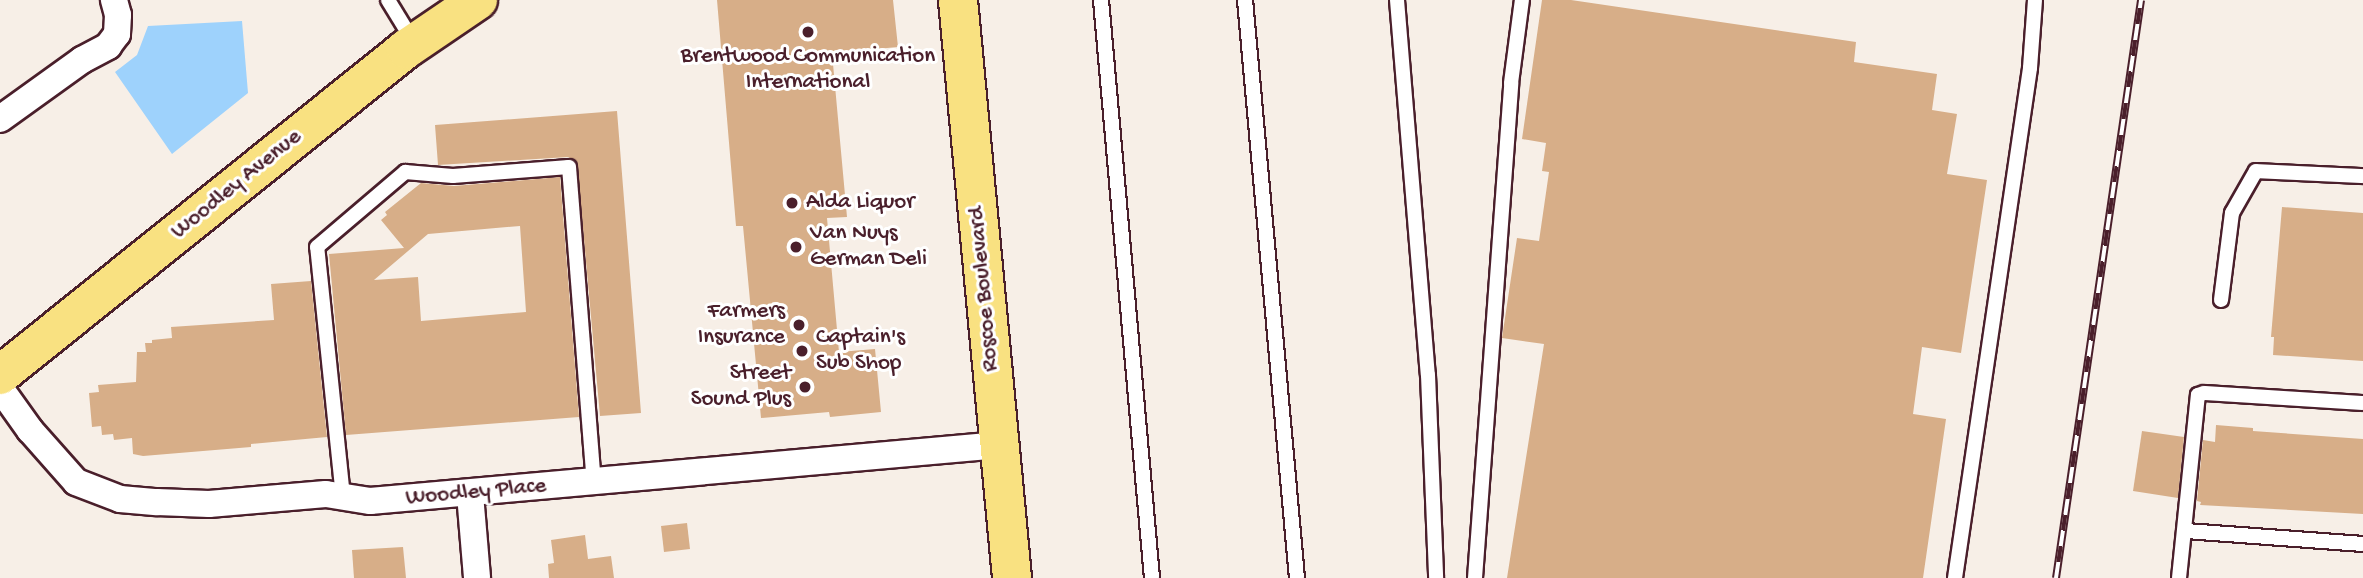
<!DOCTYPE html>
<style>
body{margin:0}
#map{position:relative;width:2363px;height:578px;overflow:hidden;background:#f7efe7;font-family:"Gochi Hand",sans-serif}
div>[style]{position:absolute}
.water>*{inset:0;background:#9ed2fc}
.building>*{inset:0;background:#d7ae88}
.roads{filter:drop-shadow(2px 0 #4a1f2b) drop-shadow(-2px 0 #4a1f2b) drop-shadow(0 2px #4a1f2b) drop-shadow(0 -2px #4a1f2b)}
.service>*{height:14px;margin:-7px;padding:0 7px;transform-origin:7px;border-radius:7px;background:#fff}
.minor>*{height:26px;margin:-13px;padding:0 13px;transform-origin:13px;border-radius:13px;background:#fff}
.primary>*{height:38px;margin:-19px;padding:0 19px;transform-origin:19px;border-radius:19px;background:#f9e181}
.rail>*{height:8px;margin-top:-4px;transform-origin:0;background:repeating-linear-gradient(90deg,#fff 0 16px,#4a1f2b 0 32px);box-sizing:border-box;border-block:2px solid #4a1f2b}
.dots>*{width:19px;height:19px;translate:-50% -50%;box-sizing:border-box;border:4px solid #fff;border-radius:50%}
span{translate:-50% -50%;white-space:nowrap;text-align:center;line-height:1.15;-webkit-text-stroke:6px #fff;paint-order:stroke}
.poi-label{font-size:23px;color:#4a1f2b}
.left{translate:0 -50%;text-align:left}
.right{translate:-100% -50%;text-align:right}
.street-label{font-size:23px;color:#4a1f2b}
</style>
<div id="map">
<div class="water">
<div style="clip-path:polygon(242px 21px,248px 93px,172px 154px,115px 72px,137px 55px,148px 26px)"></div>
</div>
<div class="building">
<div style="clip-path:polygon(717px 0,893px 0,898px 47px,832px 53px,847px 217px,827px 218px,839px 352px,875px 349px,881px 412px,830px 417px,829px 412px,761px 418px,743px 226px,736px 226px)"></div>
<div style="clip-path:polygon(1542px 0,1571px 0,1856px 42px,1854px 62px,1937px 74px,1932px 110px,1957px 114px,1947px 174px,1987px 180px,1961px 353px,1922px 347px,1913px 414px,1946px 419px,1923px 578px,1507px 578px,1544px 344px,1502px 338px,1517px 238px,1539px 241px,1549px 172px,1542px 171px,1546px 143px,1522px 139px)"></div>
<div style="clip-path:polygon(617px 111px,641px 413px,600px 416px,577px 162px,568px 157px,438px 165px,435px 125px)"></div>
<div style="clip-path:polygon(evenodd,560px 177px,579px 417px,346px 435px,329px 254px,404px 248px,381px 220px,387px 215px,385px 212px,421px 183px,454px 186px,560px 177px,520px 226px,526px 312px,421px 321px,418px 277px,374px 280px,428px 234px,520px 226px)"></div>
<div style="clip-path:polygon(2282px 207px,2363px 213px,2363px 361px,2273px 355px,2274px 337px,2271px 337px)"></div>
<div style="clip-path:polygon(311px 281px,327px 437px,251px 444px,251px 447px,143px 456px,133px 454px,132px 438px,114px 440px,113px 434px,102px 435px,101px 426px,92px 427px,89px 393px,99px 392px,98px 385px,136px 382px,137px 352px,146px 352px,145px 343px,152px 343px,152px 340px,172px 338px,171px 327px,274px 320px,271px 284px)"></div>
<div style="clip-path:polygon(2216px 425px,2253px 428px,2253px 431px,2363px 439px,2363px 514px,2200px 505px,2201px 502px,2197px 501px,2203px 440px,2215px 442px)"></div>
<div style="clip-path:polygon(2142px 431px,2184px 437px,2178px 498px,2133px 491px)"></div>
<div style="clip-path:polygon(687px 523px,690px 549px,664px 552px,661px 526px)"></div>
<div style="clip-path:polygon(585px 535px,588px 559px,611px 556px,614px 578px,549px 578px,548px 564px,554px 563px,551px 540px)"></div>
<div style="clip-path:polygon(403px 547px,406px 578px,354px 578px,352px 550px)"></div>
</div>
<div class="roads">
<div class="service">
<div style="left:388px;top:0;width:48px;rotate:58.6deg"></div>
<div style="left:1101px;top:0;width:580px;rotate:84.96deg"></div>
<div style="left:1245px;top:0;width:580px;rotate:84.86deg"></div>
<div style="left:1397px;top:0;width:376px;rotate:85.3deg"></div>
<div style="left:1428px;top:375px;width:203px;rotate:87.7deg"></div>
<div style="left:2221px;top:300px;width:88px;rotate:-82.8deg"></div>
<div style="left:2232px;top:213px;width:48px;rotate:-60.3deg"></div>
<div style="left:2256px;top:171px;width:107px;rotate:2.7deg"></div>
<div style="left:343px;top:497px;width:251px;rotate:-95.9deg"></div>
<div style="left:317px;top:247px;width:116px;rotate:-40.4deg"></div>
<div style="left:405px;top:172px;width:48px;rotate:4.8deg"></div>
<div style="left:453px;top:176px;width:116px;rotate:-4.4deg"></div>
<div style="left:569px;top:167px;width:316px;rotate:85.5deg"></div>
<div style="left:2186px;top:531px;width:177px;rotate:4.2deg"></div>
<div style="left:1475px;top:578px;width:496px;rotate:-85.8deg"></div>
<div style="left:1511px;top:83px;width:84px;rotate:-82.5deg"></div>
<div style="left:1955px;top:578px;width:515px;rotate:-81.63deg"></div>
<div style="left:2030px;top:68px;width:68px;rotate:-85.8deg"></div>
<div style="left:2179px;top:578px;width:184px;rotate:-84.1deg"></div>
<div style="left:2198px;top:395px;width:6px;rotate:-18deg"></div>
<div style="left:2204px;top:393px;width:159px;rotate:3.6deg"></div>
</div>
<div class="minor">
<div style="left:0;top:119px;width:101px;rotate:-35.7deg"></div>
<div style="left:82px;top:60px;width:30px;rotate:-28deg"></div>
<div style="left:108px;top:46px;width:15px;rotate:-53deg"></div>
<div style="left:117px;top:34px;width:19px;rotate:-87deg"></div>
<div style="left:118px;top:15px;width:16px;rotate:-105deg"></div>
<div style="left:0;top:388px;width:52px;rotate:54.5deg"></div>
<div style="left:30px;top:430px;width:69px;rotate:48.5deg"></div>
<div style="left:76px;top:482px;width:47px;rotate:21.1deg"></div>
<div style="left:120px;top:499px;width:37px;rotate:5deg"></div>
<div style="left:157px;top:502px;width:52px;rotate:2.2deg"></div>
<div style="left:209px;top:504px;width:117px;rotate:-4.9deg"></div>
<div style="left:326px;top:494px;width:45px;rotate:9deg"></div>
<div style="left:370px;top:501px;width:632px;rotate:-5.08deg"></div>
<div style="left:470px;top:494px;width:84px;rotate:85.2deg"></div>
</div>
<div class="primary">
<div style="left:958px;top:0;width:581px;rotate:84.66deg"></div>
<div style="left:0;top:375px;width:521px;rotate:-38.76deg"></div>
<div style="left:406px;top:49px;width:87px;rotate:-34.2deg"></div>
</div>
</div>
<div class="rail">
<div style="left:2056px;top:578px;width:584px;rotate:-81.63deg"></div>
</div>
<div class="dots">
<div style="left:808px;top:32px;background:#4a1f2b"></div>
<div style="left:792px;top:203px;background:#4a1f2b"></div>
<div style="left:796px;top:247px;background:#4a1f2b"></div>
<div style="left:799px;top:325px;background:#4a1f2b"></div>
<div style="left:802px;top:351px;background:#4a1f2b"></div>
<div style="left:805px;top:387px;background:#4a1f2b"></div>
</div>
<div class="poi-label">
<span style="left:808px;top:70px">Brentwood Communication<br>International</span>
<span class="left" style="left:806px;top:203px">Alda Liquor</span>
<span class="left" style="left:810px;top:247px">Van Nuys<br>German Deli</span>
<span class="right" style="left:785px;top:325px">Farmers<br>Insurance</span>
<span class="left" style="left:816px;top:351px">Captain's<br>Sub Shop</span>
<span class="right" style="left:791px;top:387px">Street<br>Sound Plus</span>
</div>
<div class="street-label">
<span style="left:237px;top:185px;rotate:-39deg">Woodley Avenue</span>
<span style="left:985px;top:289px;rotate:-95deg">Roscoe Boulevard</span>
<span style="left:476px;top:493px;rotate:-5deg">Woodley Place</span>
</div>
</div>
